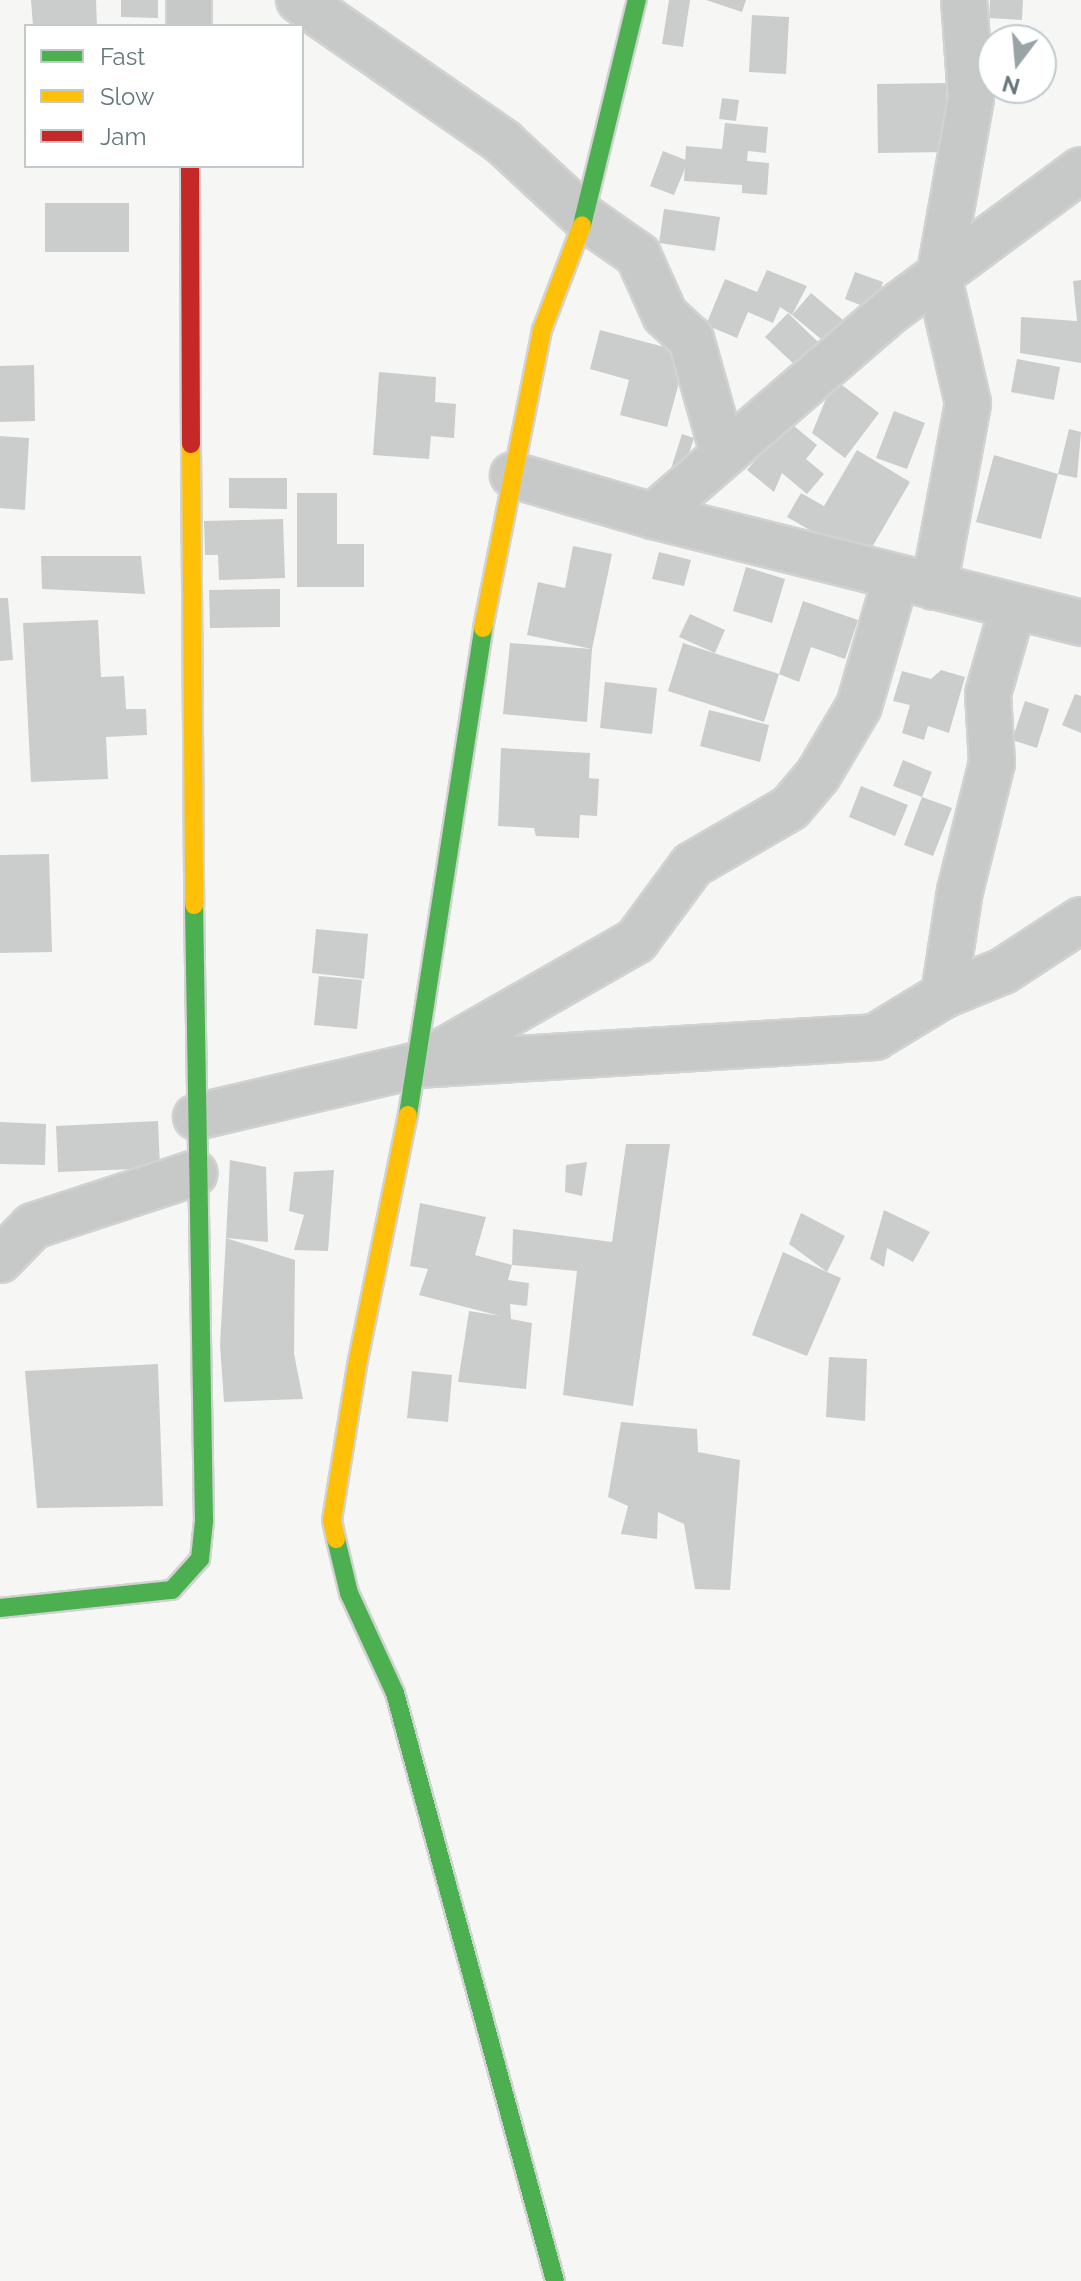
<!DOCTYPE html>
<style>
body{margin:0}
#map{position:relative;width:1081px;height:2281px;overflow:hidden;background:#f6f6f5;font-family:Raleway,sans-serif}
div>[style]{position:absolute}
.building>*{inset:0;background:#cbcdcd}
.roads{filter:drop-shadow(2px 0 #d1d2d2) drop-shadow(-2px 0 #d1d2d2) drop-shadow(0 2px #d1d2d2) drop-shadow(0 -2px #d1d2d2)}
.street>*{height:44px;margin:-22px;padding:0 22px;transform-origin:22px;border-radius:22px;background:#c7c9c9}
.fast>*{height:18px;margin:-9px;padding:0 9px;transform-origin:9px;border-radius:9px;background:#4caf50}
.slow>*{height:18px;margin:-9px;padding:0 9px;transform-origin:9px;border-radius:9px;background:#ffc107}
.jam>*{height:18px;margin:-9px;padding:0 9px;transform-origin:9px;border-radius:9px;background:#c62828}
span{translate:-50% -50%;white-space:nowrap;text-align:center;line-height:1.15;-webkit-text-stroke:8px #fff;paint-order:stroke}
.legend{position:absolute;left:24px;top:24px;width:280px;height:144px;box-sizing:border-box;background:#fff;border:2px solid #c1c9cb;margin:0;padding:10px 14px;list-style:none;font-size:24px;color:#65787c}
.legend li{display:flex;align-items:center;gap:16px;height:40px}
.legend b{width:40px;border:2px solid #c1c9cb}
.north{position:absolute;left:977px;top:24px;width:80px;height:80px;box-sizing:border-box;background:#fff;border:2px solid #c1c9cb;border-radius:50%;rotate:196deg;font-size:22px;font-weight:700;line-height:32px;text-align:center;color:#65787c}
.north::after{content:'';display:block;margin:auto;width:28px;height:36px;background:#98a4a6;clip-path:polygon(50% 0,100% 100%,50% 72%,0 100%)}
</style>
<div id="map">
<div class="building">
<div style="clip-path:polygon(31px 0,96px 0,97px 26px,33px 26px)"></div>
<div style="clip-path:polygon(121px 0,158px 0,158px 18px,121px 17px)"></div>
<div style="clip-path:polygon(669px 0,690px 0,683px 47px,662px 44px)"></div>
<div style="clip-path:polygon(706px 0,746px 0,742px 12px)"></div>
<div style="clip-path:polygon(990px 0,1023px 0,1022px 20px,989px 18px)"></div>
<div style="clip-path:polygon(752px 15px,789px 17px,786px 74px,749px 72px)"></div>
<div style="clip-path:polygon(946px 83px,947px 152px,878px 153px,877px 84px)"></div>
<div style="clip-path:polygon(722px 98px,739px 100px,736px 121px,719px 119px)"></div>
<div style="clip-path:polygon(725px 123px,768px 127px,766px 153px,748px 151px,747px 161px,769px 163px,767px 195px,742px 193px,742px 185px,684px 181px,686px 146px,722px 149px)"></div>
<div style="clip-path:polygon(663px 151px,688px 161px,674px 195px,650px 186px)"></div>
<div style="clip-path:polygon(45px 203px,129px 203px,129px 252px,45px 252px)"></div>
<div style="clip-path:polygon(664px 209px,720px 217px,715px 251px,659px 243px)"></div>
<div style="clip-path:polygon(767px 270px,807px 286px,792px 315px,780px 307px,773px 323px,748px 312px,737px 338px,706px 325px,725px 279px,757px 292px)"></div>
<div style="clip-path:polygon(855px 272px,883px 282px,873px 310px,845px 299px)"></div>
<div style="clip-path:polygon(1081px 280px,1081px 363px,1020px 353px,1021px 317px,1077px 321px,1073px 281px)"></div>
<div style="clip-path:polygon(811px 293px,850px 326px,832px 348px,792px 315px)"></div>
<div style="clip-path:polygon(788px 313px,818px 342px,795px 365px,765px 337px)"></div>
<div style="clip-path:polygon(600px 330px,687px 353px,667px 427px,620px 415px,629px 380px,590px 369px)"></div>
<div style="clip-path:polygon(1017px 359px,1060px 367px,1054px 400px,1011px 392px)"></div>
<div style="clip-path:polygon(34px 365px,35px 421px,0 422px,0 366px)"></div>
<div style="clip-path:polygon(379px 372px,436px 377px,435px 402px,456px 404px,454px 438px,431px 436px,429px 459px,373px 455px)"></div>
<div style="clip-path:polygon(834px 379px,879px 413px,845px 458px,812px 433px)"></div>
<div style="clip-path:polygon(894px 411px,925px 423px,907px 469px,876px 458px)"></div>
<div style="clip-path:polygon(788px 421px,817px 445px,806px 459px,824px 474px,807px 494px,782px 473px,774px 492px,747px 470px)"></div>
<div style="clip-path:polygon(1069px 429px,1081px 432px,1077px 478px,1058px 474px)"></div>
<div style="clip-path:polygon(682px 434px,694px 438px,681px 479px,669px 475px)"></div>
<div style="clip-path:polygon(0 436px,29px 438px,25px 510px,0 508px)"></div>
<div style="clip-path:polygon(857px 450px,910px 482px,864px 561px,787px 517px,801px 493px,824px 506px)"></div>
<div style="clip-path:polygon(994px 455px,1058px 474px,1041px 539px,976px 522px)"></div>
<div style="clip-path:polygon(229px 478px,287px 478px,287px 509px,229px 508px)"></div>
<div style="clip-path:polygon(297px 493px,337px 493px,337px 544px,364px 544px,364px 587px,297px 587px)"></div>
<div style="clip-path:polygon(283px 519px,285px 578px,219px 580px,218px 555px,205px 555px,204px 521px)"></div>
<div style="clip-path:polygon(573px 546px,612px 554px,592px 649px,587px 722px,503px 714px,510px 643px,592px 649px,527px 635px,538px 582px,565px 588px)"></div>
<div style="clip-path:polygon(659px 552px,691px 560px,684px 586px,652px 579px)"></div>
<div style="clip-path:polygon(41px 556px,141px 556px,145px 594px,42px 589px)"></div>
<div style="clip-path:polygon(746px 567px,785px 579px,772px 623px,733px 611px)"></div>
<div style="clip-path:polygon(280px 589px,280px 627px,210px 628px,209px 590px)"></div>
<div style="clip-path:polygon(0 598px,8px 598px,13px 660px,0 661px)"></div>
<div style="clip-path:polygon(803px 601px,858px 620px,845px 659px,811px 647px,799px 682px,779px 674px)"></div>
<div style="clip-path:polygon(690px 614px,725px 630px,715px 653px,679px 637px)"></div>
<div style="clip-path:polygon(98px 620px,101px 677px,124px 676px,126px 709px,146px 709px,147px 735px,106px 737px,108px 779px,31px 782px,23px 623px)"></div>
<div style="clip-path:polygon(683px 643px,779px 674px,764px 722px,668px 691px)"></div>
<div style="clip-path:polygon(941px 670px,965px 677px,949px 733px,928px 726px,924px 740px,902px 733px,910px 705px,893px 701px,902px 671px,931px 679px)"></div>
<div style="clip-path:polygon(605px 682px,657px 688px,652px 734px,600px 728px)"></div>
<div style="clip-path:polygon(1075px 694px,1081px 696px,1081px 733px,1062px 725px)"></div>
<div style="clip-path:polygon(1025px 701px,1049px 709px,1037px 748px,1012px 740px)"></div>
<div style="clip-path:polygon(709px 710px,769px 725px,760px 762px,700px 746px)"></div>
<div style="clip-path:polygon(501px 748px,590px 753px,589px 778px,599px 779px,597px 816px,580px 815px,579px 838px,536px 836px,534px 828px,498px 826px)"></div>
<div style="clip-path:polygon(903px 760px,932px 772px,922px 797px,952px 808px,933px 856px,904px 845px,922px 797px,893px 786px)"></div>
<div style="clip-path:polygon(861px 786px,908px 805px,895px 836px,849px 817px)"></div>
<div style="clip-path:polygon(49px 854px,52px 952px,0 953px,0 855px)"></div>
<div style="clip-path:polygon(316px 929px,368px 934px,364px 979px,312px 973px)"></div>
<div style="clip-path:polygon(319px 976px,362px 980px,357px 1029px,314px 1025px)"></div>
<div style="clip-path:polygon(158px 1121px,160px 1168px,58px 1172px,56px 1126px)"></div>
<div style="clip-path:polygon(0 1122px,46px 1124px,45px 1165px,0 1164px)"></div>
<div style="clip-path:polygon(626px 1144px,670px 1144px,633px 1406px,563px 1395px,577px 1271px,512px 1265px,508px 1280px,529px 1283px,527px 1306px,510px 1304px,511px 1319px,532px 1323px,526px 1389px,458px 1382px,469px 1311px,500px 1316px,419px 1295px,428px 1269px,410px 1266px,420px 1203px,486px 1217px,475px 1255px,512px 1265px,513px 1229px,612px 1242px)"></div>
<div style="clip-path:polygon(230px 1160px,266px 1167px,268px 1242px,226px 1238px)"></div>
<div style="clip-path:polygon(587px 1162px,582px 1196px,565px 1192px,566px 1165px)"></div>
<div style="clip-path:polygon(334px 1170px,328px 1251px,294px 1250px,304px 1215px,289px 1211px,294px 1172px)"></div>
<div style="clip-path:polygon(884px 1210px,930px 1232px,913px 1262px,887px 1248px,884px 1267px,870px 1259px)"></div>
<div style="clip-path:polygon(801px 1213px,845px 1236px,827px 1272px,841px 1278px,807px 1356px,752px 1335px,783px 1252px,827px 1272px,789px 1244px)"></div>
<div style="clip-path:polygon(226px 1238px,295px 1260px,294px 1354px,303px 1399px,224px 1402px,220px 1345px)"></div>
<div style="clip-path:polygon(829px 1357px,867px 1359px,865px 1421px,826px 1417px)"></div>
<div style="clip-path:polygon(158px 1364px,163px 1506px,37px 1508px,25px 1371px)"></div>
<div style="clip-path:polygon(412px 1371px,452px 1375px,448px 1422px,407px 1418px)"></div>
<div style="clip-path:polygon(621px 1422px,697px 1429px,698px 1452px,740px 1460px,730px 1590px,695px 1589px,684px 1524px,658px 1512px,657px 1539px,621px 1534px,628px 1506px,608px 1497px)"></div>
</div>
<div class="roads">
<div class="street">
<div style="left:189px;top:0;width:26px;rotate:90deg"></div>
<div style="left:299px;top:0;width:249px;rotate:34.8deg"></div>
<div style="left:503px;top:142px;width:112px;rotate:42.8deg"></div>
<div style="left:585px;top:218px;width:65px;rotate:34.9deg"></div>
<div style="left:638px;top:255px;width:66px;rotate:65.8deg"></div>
<div style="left:665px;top:315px;width:35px;rotate:43deg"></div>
<div style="left:691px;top:339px;width:118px;rotate:74.3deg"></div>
<div style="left:513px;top:475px;width:146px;rotate:16.3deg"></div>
<div style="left:653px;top:516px;width:441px;rotate:14deg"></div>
<div style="left:653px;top:516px;width:316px;rotate:-40.8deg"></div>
<div style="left:892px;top:310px;width:235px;rotate:-36.5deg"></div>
<div style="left:934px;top:587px;width:187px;rotate:-79.5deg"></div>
<div style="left:968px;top:403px;width:128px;rotate:-103.1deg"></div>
<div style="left:939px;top:278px;width:182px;rotate:-79.9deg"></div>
<div style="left:971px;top:99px;width:99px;rotate:-94deg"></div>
<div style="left:944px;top:995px;width:105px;rotate:-81.3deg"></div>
<div style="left:960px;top:891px;width:132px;rotate:-76deg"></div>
<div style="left:992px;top:763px;width:69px;rotate:-93.3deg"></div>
<div style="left:988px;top:694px;width:91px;rotate:-74deg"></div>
<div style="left:424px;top:1062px;width:244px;rotate:-29.7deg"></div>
<div style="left:636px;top:941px;width:94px;rotate:-53.6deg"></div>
<div style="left:692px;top:865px;width:113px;rotate:-30.2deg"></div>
<div style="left:790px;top:808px;width:43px;rotate:-49.7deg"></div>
<div style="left:818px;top:775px;width:80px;rotate:-59.3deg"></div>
<div style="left:859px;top:706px;width:133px;rotate:-73.9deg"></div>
<div style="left:196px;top:1117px;width:228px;rotate:-13.2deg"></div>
<div style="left:418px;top:1065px;width:458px;rotate:-3.5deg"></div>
<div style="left:875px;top:1037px;width:81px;rotate:-31.3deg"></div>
<div style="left:944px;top:995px;width:64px;rotate:-22.1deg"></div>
<div style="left:1003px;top:971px;width:93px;rotate:-33.2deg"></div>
<div style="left:0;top:1260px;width:47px;rotate:-45.9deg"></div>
<div style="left:33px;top:1226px;width:170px;rotate:-18.1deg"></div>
</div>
<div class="fast">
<div style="left:582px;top:225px;width:232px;rotate:-76.3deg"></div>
<div style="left:408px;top:1115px;width:493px;rotate:-81.2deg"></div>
<div style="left:336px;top:1539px;width:56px;rotate:76.5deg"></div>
<div style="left:349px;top:1593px;width:110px;rotate:65.3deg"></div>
<div style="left:395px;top:1693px;width:609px;rotate:74.78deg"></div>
<div style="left:0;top:1608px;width:173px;rotate:-6deg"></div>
<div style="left:172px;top:1590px;width:42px;rotate:-47.9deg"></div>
<div style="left:200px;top:1559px;width:38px;rotate:-84deg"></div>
<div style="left:204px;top:1521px;width:616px;rotate:-90.93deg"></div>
</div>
<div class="slow">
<div style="left:191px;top:444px;width:461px;rotate:89.6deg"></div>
<div style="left:483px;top:628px;width:304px;rotate:-78.8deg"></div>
<div style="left:542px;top:330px;width:112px;rotate:-69.1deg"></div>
<div style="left:336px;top:1539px;width:19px;rotate:-102deg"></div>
<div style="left:332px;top:1520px;width:162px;rotate:-80.8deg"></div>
<div style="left:358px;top:1360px;width:250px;rotate:-78.5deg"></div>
</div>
<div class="jam">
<div style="left:190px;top:166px;width:278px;rotate:89.8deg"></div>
</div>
</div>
<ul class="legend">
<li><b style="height:10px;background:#4caf50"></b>Fast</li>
<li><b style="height:10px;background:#ffc107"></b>Slow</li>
<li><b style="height:10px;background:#c62828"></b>Jam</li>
</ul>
<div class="north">N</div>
</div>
